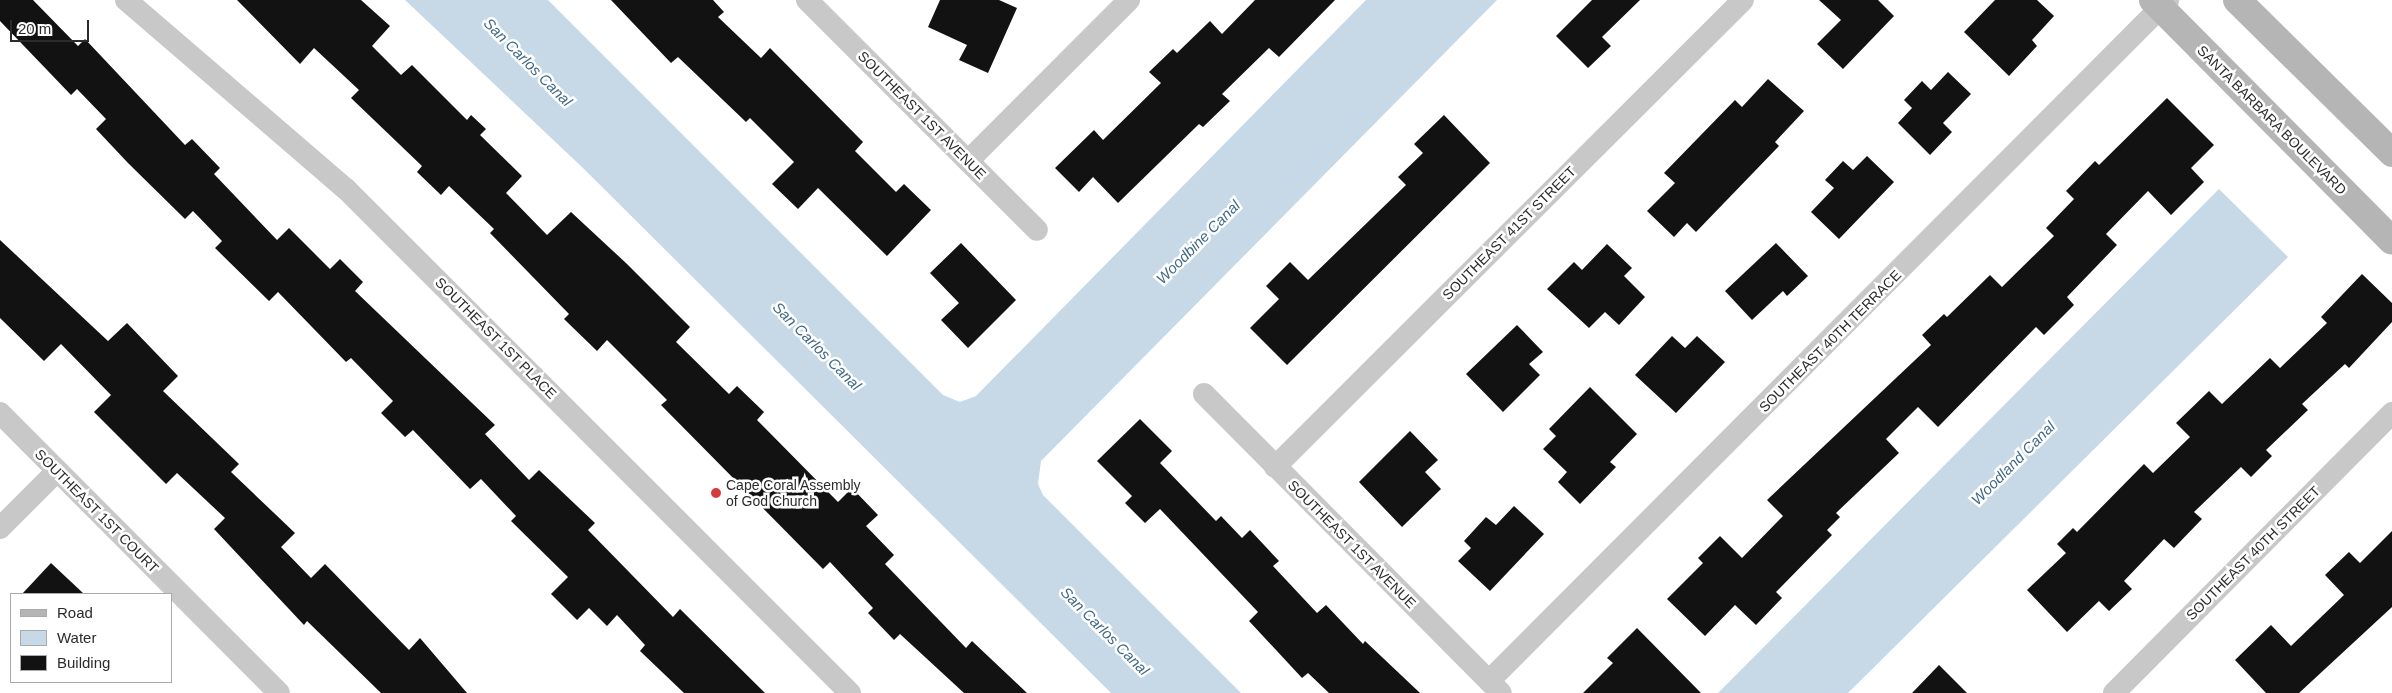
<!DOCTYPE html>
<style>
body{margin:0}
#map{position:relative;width:2392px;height:693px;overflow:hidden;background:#fff;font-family:Helvetica,sans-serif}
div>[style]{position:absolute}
.water>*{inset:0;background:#c7d9e7}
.building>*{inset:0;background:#121212}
.minor>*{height:22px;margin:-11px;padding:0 11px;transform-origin:11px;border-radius:11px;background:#c8c8c8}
.secondary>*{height:28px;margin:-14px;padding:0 14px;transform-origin:14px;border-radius:14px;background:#b5b5b5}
.dots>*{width:14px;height:14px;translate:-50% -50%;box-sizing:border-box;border:2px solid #fff;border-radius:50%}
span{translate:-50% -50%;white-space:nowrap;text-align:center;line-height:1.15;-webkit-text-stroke:5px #fff;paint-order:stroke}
.street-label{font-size:14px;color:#2b2b2b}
.poi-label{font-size:14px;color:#2b2b2b}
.left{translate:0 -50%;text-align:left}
.water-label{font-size:15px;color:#416886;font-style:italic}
.legend{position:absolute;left:10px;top:593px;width:162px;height:90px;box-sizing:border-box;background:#fff;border:1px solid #aaa;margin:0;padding:6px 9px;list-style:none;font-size:15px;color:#2b2b2b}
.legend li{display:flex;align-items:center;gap:10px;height:25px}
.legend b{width:25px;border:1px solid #aaa}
.scale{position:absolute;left:10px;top:20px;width:79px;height:22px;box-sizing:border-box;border:2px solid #2b2b2b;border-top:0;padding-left:6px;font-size:15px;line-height:18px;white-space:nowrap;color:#2b2b2b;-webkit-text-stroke:4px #fff;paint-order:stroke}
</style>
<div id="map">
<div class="water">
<div style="clip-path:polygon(405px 0,548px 0,943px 395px,960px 402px,976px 396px,1366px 0,1497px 0,1041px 461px,1038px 484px,1043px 495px,1241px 693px,1111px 693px,583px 168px)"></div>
<div style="clip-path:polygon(2219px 189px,2288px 257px,1848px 693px,1718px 693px)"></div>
</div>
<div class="building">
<div style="clip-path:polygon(0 0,33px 0,78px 46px,85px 39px,185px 145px,192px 139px,220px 168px,214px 174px,277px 240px,289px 228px,330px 269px,340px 259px,363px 282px,355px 291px,495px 425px,485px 434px,529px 480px,539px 470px,595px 523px,588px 530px,673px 617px,680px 609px,765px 693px,684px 693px,640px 651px,645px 645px,617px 615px,607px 626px,589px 608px,577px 620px,551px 594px,568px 577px,511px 521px,516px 516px,481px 479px,470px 489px,413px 430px,405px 437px,381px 413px,393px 401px,351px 358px,346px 362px,278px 292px,269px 301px,215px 248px,222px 241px,193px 211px,185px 219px,128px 163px,96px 129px,106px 119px,77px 89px,71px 95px,0 21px)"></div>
<div style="clip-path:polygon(237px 0,361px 0,390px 26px,372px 46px,401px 75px,412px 65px,467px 120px,471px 115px,486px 129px,480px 135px,522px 176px,506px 193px,547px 235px,571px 212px,627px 264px,690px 327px,676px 342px,729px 394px,737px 386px,764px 412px,757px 420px,838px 502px,852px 488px,878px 515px,866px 526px,894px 555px,885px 564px,966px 648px,972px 641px,1027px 693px,964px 693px,900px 634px,894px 640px,868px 613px,873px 608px,830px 562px,823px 569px,661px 405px,667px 400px,607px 340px,597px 351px,564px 319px,569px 314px,490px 233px,494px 229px,449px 186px,441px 195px,417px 172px,422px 166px,351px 98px,359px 90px,314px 48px,300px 64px)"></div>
<div style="clip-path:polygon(611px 0,713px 0,724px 12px,718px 17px,761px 58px,770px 48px,863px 142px,855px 151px,896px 192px,904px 184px,931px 210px,887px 256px,818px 188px,798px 209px,772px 184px,794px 162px,750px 118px,746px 122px,678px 57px,671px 63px)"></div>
<div style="clip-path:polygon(940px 0,999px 0,1017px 8px,988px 73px,959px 60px,967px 45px,928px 27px)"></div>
<div style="clip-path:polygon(1255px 0,1335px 0,1279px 57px,1269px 48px,1222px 94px,1230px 101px,1203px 127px,1199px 124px,1118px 203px,1093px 177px,1079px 192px,1055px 168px,1094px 130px,1103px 140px,1161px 83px,1149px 72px,1173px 49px,1177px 53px,1210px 21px,1222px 34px)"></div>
<div style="clip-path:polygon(1592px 0,1640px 0,1602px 37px,1611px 46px,1588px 68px,1556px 36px)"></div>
<div style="clip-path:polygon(1819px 0,1878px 0,1894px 16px,1843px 69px,1817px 44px,1841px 20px)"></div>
<div style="clip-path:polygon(1995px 0,2037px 0,2054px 16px,2032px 40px,2037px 46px,2009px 76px,1964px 32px)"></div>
<div style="clip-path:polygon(1948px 72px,1971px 94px,1943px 123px,1952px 132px,1930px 155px,1898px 123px,1912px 108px,1904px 100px,1922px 81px,1931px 90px)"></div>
<div style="clip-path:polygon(1768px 79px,1804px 111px,1775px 142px,1779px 146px,1696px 232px,1687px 223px,1674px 237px,1647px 211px,1675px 183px,1664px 173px,1735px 100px,1742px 107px)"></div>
<div style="clip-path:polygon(2167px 98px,2214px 145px,2191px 168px,2204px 182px,2171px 215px,2148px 191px,2106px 234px,2117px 245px,2067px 297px,2074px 305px,2044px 335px,2036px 327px,1938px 427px,1918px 407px,1886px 439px,1899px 453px,1836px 513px,1840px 517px,1827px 530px,1832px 535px,1776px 592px,1782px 598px,1756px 625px,1735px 605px,1705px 636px,1667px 599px,1703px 563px,1698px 558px,1720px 536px,1742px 558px,1783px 516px,1767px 500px,1931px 345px,1922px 335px,1944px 314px,1947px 317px,1990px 275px,2002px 287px,2054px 236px,2046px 228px,2074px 199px,2066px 191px,2095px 161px,2099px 165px)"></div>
<div style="clip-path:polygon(1444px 115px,1490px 163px,1287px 365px,1250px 328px,1279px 299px,1266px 286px,1290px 262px,1308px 280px,1406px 185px,1398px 177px,1423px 153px,1414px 144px)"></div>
<div style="clip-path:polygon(1867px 156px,1894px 182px,1839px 239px,1811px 212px,1834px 188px,1825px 180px,1843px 161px,1853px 170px)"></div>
<div style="clip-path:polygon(0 240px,108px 341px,127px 323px,178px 376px,163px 391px,239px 464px,231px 472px,295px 533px,281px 547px,311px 578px,325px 564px,409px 650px,420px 638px,467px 693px,381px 693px,307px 621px,304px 625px,214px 529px,225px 518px,177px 473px,166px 484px,94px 412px,111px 395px,61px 344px,44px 361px,0 318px)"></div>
<div style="clip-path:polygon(961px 243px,1016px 300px,968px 348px,941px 320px,959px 303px,930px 273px)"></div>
<div style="clip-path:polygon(1776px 243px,1808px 276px,1787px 296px,1783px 291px,1752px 320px,1725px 291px)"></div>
<div style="clip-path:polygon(1607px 244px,1632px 268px,1624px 276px,1645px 297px,1619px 325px,1605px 312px,1589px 328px,1547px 289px,1574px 262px,1582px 270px)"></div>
<div style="clip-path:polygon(2362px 274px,2392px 303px,2392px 322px,2349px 368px,2345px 364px,2302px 404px,2308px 410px,2266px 450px,2272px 456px,2251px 477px,2241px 467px,2194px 512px,2202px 519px,2174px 548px,2164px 539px,2124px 581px,2132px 589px,2109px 611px,2099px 601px,2067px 632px,2027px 590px,2066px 553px,2057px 544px,2073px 528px,2077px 532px,2144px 464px,2153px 473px,2190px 437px,2176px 423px,2209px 391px,2222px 404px,2270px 358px,2280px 368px,2327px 323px,2321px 317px)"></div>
<div style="clip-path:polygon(1517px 325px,1543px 352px,1529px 364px,1540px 375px,1503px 412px,1466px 374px)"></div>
<div style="clip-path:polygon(1672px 336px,1685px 348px,1697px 336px,1725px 362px,1676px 413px,1635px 375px)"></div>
<div style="clip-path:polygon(1590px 387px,1637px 434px,1610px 462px,1616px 467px,1580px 504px,1558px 482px,1567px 472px,1543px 449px,1556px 436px,1549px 429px)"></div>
<div style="clip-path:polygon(1140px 419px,1172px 451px,1160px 463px,1216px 521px,1221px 516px,1242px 538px,1250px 530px,1279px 561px,1273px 566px,1317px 613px,1326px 605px,1363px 644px,1365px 641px,1420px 693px,1329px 693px,1308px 673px,1302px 678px,1249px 621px,1258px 612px,1160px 509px,1145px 523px,1125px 503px,1132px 496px,1097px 461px)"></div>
<div style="clip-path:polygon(1410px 431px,1438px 460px,1425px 472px,1441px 489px,1402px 527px,1359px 482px)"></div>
<div style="clip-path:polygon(1514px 506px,1544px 534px,1490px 591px,1458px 561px,1471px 548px,1464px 541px,1486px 517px,1496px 525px)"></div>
<div style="clip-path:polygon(2392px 531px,2392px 607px,2299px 693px,2266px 693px,2235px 660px,2271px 625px,2291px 646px,2344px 595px,2325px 575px,2349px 552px,2360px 563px)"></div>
<div style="clip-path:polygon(51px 563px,84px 594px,22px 594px)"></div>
<div style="clip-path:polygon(1637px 628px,1701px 693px,1583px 693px,1613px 663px,1607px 658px)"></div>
<div style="clip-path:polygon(1939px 665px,1967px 693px,1912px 693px)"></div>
</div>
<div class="minor">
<div style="left:126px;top:0;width:290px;rotate:40.7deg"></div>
<div style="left:346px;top:189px;width:713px;rotate:45deg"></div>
<div style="left:807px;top:0;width:325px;rotate:45deg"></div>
<div style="left:968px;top:161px;width:228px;rotate:-45deg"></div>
<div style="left:1204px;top:394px;width:421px;rotate:45.2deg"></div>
<div style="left:0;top:413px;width:395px;rotate:45.1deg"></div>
<div style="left:1275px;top:467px;width:661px;rotate:-44.94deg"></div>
<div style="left:0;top:528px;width:81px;rotate:-45deg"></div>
<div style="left:1489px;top:681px;width:962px;rotate:-45.08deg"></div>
<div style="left:2114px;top:693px;width:395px;rotate:-45.2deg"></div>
</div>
<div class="secondary">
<div style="left:2153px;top:0;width:339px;rotate:45.2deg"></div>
<div style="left:2237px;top:0;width:218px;rotate:44.6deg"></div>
</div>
<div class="dots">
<div style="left:716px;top:493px;background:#d53b3f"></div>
</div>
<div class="street-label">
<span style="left:922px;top:115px;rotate:45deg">SOUTHEAST 1ST AVENUE</span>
<span style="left:2272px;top:120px;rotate:45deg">SANTA BARBARA BOULEVARD</span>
<span style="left:1509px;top:233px;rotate:-45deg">SOUTHEAST 41ST STREET</span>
<span style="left:496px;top:338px;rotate:45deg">SOUTHEAST 1ST PLACE</span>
<span style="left:1830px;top:341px;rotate:-45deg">SOUTHEAST 40TH TERRACE</span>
<span style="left:97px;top:511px;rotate:45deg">SOUTHEAST 1ST COURT</span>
<span style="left:1352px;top:544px;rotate:45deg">SOUTHEAST 1ST AVENUE</span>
<span style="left:2253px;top:553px;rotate:-45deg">SOUTHEAST 40TH STREET</span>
</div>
<div class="poi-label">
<span class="left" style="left:726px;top:493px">Cape Coral Assembly<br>of God Church</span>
</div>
<div class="water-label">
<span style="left:528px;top:62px;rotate:45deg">San Carlos Canal</span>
<span style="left:1198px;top:242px;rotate:-45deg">Woodbine Canal</span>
<span style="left:817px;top:346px;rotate:45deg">San Carlos Canal</span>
<span style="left:2013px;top:463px;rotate:-45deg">Woodland Canal</span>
<span style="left:1105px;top:631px;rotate:45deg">San Carlos Canal</span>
</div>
<ul class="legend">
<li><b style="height:6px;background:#b5b5b5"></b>Road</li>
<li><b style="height:14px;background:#c7d9e7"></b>Water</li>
<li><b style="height:14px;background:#121212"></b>Building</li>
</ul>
<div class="scale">20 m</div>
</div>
